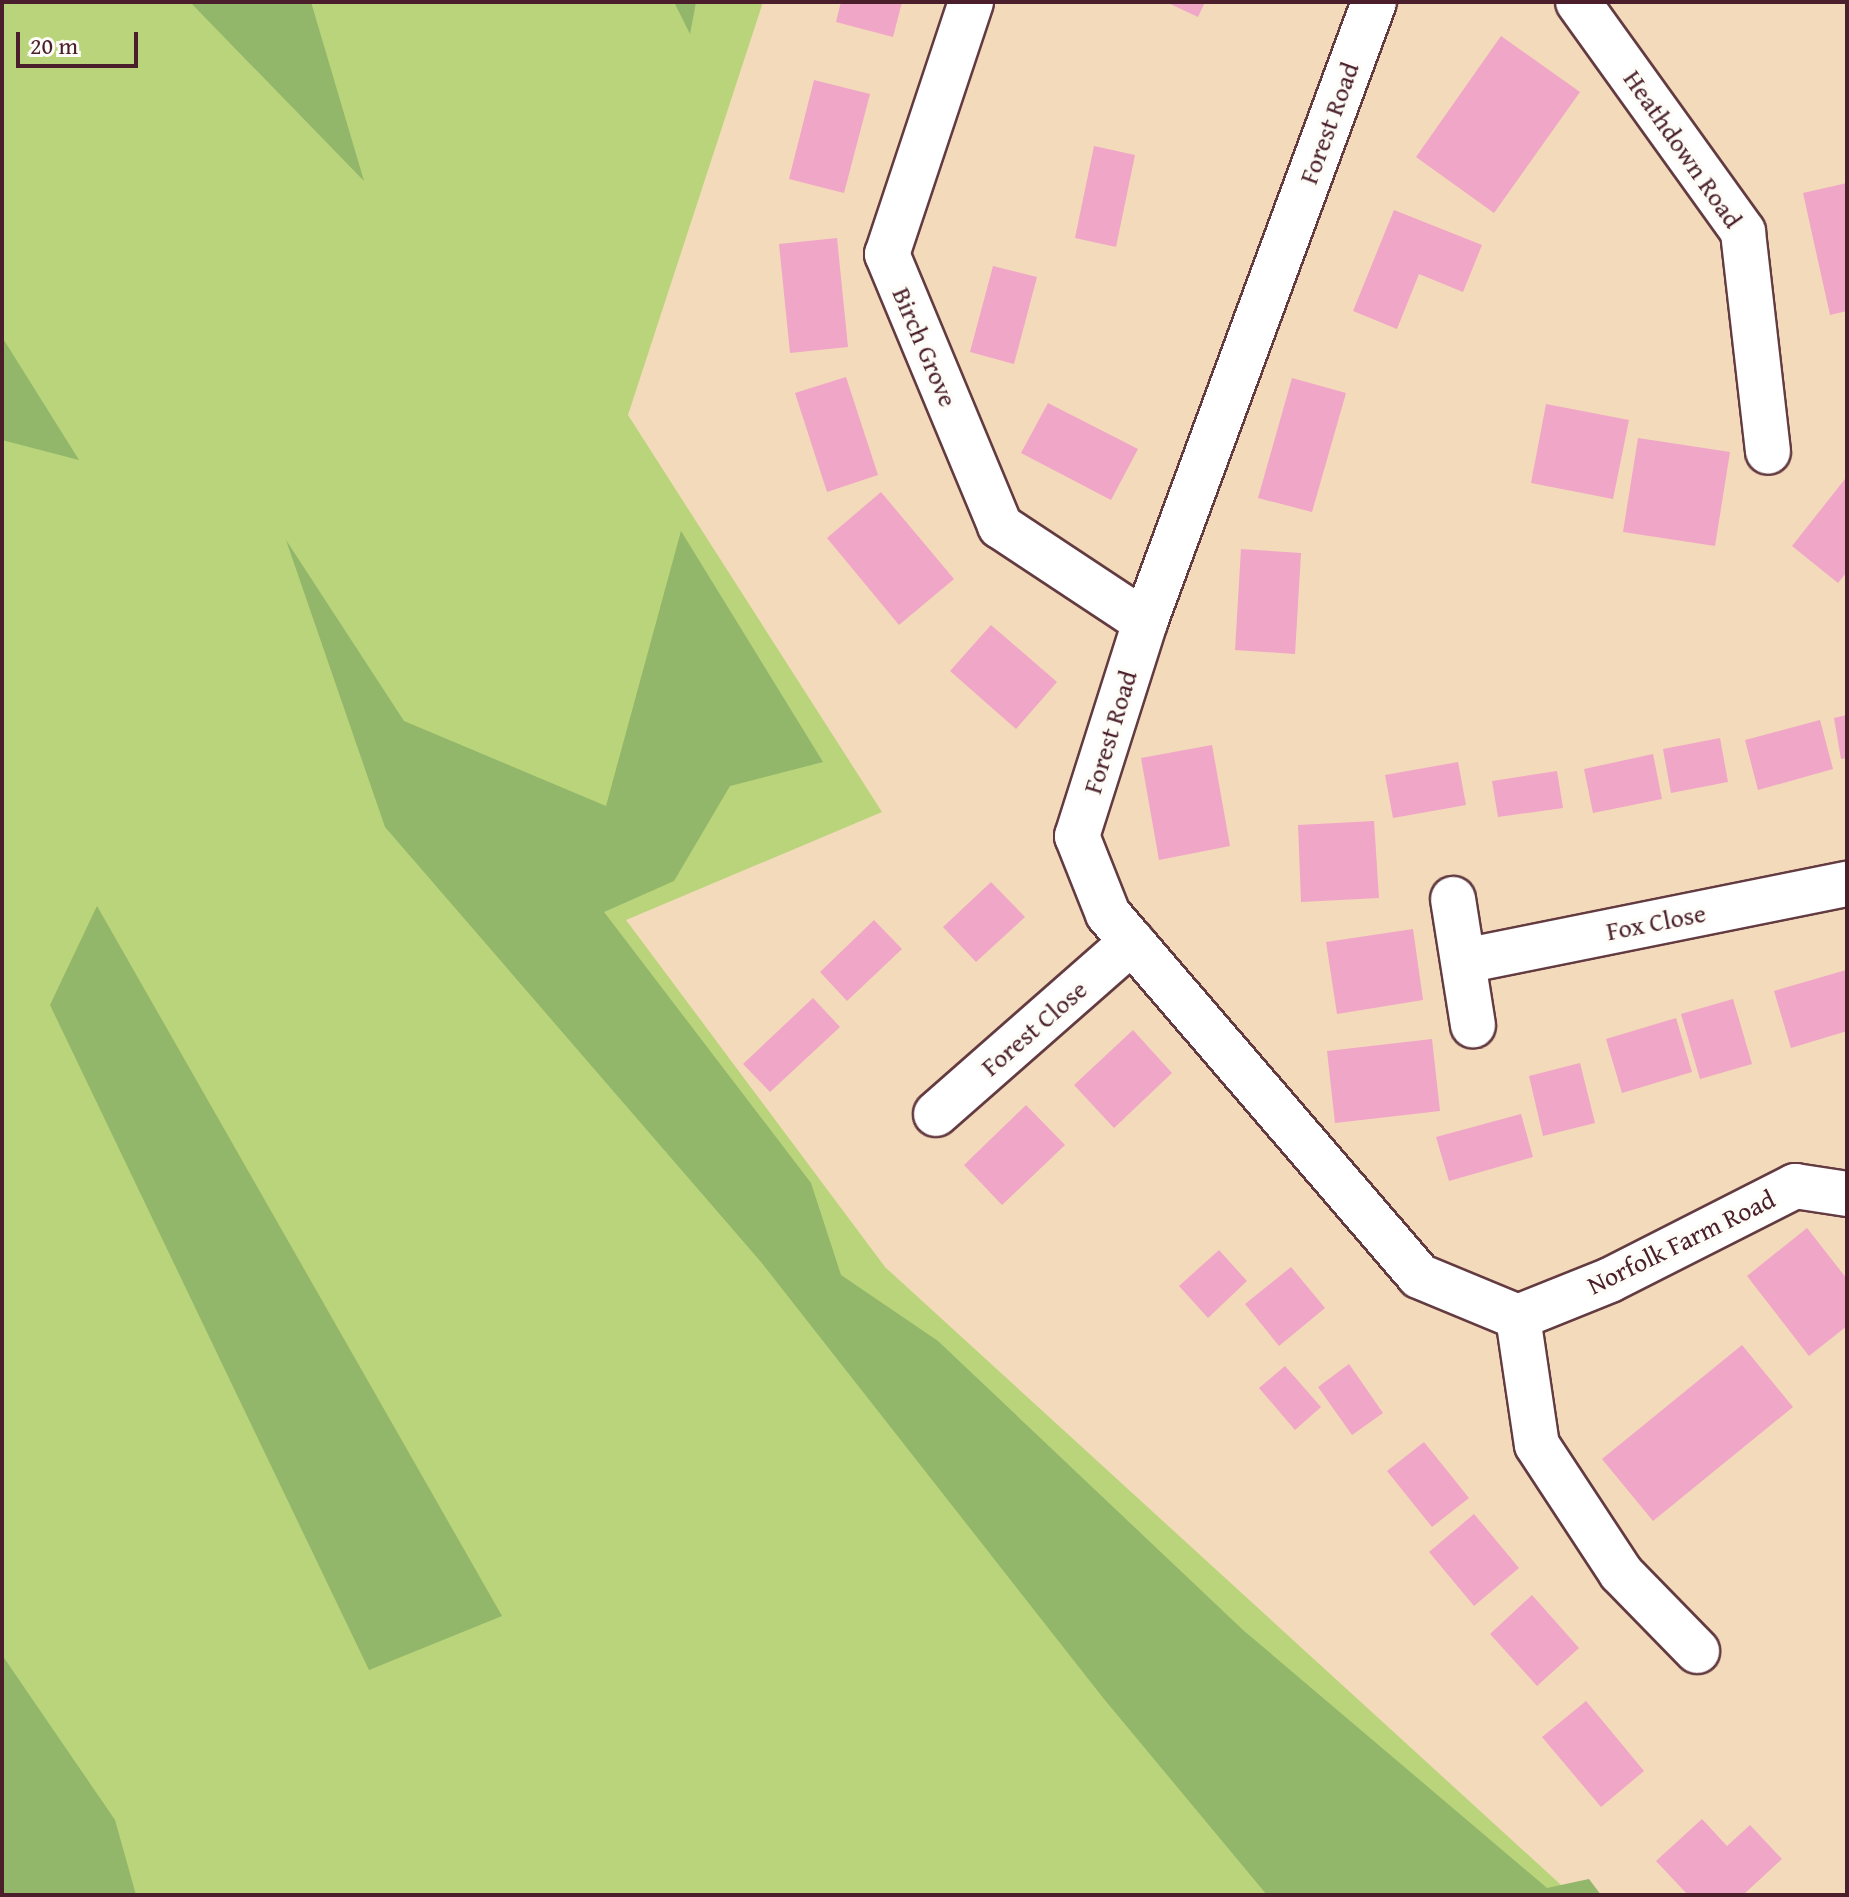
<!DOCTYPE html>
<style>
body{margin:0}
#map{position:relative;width:1849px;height:1897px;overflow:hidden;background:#f3dabb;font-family:"Gentium Book Plus",serif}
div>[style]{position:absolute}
.green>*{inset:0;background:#b9d47a}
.forest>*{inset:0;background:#92b66a}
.building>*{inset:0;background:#f0a6c6}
.roads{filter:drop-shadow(2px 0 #633b41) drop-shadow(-2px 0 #633b41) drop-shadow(0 2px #633b41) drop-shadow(0 -2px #633b41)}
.minor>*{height:44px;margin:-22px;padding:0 22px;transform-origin:22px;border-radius:22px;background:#fff}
span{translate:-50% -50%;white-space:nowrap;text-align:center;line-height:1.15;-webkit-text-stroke:7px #fdfcf7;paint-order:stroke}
.street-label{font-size:26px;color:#4a1f2b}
.frame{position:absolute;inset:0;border:4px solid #4a1f2b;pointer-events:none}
.scale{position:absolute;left:16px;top:32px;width:122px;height:36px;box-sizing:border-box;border:4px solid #4a1f2b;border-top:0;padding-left:10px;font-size:24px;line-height:28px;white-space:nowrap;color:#4a1f2b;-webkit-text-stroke:6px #fdfcf7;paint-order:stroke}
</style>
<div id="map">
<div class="green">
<div style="clip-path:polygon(2px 2px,763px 2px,628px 415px,882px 812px,626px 920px,885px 1267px,1572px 1895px,2px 1895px)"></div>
</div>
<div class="forest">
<div style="clip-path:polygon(190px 2px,311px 2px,364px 181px)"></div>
<div style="clip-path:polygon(674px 2px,696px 2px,690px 34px)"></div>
<div style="clip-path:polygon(2px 337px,79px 460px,2px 440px)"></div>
<div style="clip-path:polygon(681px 531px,823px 762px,730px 786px,674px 881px,604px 912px,811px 1183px,841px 1275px,938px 1341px,1243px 1630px,1547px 1888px,1589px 1879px,1601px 1895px,1267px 1895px,1104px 1699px,761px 1262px,385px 827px,286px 540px,404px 721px,606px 806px)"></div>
<div style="clip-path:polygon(97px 906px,502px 1616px,369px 1670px,50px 1005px)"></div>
<div style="clip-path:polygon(2px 1655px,115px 1820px,136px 1895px,2px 1895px)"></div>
</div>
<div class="building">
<div style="clip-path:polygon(841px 2px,902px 2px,893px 37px,836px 22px)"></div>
<div style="clip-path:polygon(1166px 2px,1205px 2px,1198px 17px)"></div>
<div style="clip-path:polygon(1501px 36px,1580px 92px,1494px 213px,1416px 157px)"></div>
<div style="clip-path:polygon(814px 80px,870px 94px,844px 193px,789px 179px)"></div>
<div style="clip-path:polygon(1094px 146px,1135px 155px,1116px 247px,1075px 238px)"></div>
<div style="clip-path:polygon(1847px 183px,1847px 311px,1830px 315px,1803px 193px)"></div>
<div style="clip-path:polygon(1394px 210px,1482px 245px,1463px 292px,1419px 274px,1397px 329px,1353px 311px)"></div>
<div style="clip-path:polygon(837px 238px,848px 347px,790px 353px,779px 244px)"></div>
<div style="clip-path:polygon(993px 266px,1037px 277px,1014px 364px,970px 352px)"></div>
<div style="clip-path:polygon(846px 377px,878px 475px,827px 492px,795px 393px)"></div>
<div style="clip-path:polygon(1292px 378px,1346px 393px,1312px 512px,1258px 498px)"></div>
<div style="clip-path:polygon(1048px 403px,1138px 449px,1111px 500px,1021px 453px)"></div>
<div style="clip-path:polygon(1546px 404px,1629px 420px,1613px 499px,1531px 483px)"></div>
<div style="clip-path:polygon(1638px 438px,1730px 452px,1715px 546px,1623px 532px)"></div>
<div style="clip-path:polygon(1845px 479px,1847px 572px,1838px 583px,1792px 546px)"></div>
<div style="clip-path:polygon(881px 492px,954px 579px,899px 625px,827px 538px)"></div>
<div style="clip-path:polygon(1241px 549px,1301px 553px,1295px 654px,1235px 650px)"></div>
<div style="clip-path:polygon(991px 625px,1057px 682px,1016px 729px,950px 671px)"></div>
<div style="clip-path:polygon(1847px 715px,1847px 758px,1841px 759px,1834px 718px)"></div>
<div style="clip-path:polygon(1820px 720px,1833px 769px,1758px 790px,1745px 740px)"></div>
<div style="clip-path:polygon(1720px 738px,1728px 782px,1671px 793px,1663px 749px)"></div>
<div style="clip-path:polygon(1212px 745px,1230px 846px,1159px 860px,1141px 758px)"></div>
<div style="clip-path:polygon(1653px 754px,1662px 799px,1593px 813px,1584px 769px)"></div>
<div style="clip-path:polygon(1458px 762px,1466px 805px,1393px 818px,1385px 775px)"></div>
<div style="clip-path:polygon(1557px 771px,1563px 808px,1498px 817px,1492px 781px)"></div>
<div style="clip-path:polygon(1374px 821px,1379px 898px,1301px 902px,1298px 825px)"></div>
<div style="clip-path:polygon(991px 882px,1025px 917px,976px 962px,943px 927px)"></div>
<div style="clip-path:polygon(874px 920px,902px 949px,847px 1001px,820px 972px)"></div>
<div style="clip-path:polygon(1413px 929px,1423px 1000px,1337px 1014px,1326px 942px)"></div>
<div style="clip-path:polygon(1846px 970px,1847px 1031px,1791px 1048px,1774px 991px)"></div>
<div style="clip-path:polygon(813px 998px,840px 1027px,770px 1092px,743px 1064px)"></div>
<div style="clip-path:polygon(1733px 999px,1752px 1064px,1700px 1079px,1681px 1014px)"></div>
<div style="clip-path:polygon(1676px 1018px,1692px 1072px,1622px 1093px,1606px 1039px)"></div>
<div style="clip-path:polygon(1133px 1030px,1172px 1073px,1114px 1128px,1074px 1085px)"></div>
<div style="clip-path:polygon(1432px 1039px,1440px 1111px,1335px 1123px,1327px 1051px)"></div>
<div style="clip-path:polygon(1580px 1063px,1595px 1123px,1543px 1136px,1529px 1076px)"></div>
<div style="clip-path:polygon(1026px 1105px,1065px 1145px,1002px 1205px,964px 1165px)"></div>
<div style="clip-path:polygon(1521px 1114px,1533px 1157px,1449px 1181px,1436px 1137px)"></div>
<div style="clip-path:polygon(1807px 1228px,1847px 1279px,1847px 1326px,1809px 1356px,1747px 1276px)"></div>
<div style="clip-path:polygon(1219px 1250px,1247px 1281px,1208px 1318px,1179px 1286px)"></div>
<div style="clip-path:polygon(1291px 1267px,1325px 1308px,1279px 1346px,1245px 1304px)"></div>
<div style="clip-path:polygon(1742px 1345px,1793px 1407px,1653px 1521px,1602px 1459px)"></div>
<div style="clip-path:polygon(1349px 1364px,1383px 1413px,1352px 1435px,1318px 1387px)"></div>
<div style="clip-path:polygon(1285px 1366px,1321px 1407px,1295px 1430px,1259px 1388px)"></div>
<div style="clip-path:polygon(1424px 1442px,1469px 1498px,1432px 1527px,1387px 1471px)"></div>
<div style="clip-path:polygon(1474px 1514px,1519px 1568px,1474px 1606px,1429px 1552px)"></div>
<div style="clip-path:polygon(1532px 1595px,1579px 1648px,1537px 1686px,1490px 1634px)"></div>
<div style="clip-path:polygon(1586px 1701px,1644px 1771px,1601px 1807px,1542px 1737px)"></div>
<div style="clip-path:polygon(1702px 1819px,1727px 1846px,1750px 1825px,1782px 1859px,1743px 1895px,1688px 1895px,1656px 1861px)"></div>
</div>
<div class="roads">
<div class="minor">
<div style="left:971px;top:2px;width:266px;rotate:108.4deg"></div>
<div style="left:887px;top:254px;width:295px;rotate:67.4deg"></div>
<div style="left:1000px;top:526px;width:174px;rotate:33.5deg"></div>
<div style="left:1374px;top:2px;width:661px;rotate:110.27deg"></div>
<div style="left:1145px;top:622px;width:225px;rotate:107.6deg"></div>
<div style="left:1077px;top:836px;width:84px;rotate:68.3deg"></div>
<div style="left:1108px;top:914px;width:477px;rotate:49.3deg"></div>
<div style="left:1419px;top:1276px;width:107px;rotate:22.5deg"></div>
<div style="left:1578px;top:2px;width:283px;rotate:54.3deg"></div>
<div style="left:1743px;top:232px;width:221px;rotate:83.5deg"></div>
<div style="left:1453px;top:899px;width:128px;rotate:81deg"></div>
<div style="left:1464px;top:961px;width:391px;rotate:-11.4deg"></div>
<div style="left:936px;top:1114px;width:261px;rotate:-41.3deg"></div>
<div style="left:1518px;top:1317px;width:129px;rotate:81.6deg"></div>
<div style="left:1537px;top:1445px;width:153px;rotate:56.7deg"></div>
<div style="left:1621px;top:1573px;width:109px;rotate:45.7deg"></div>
<div style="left:1518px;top:1317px;width:99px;rotate:-21.9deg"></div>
<div style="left:1610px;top:1280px;width:208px;rotate:-26.9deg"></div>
<div style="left:1795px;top:1186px;width:53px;rotate:8.7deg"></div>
</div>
</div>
<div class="street-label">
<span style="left:1329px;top:123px;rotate:-70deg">Forest Road</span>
<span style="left:1683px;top:149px;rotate:55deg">Heathdown Road</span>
<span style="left:925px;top:347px;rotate:67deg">Birch Grove</span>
<span style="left:1110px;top:732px;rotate:-73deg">Forest Road</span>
<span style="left:1656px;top:922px;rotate:-11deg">Fox Close</span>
<span style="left:1034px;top:1028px;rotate:-41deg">Forest Close</span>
<span style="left:1681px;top:1242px;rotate:-26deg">Norfolk Farm Road</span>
</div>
<div class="frame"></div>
<div class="scale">20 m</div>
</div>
